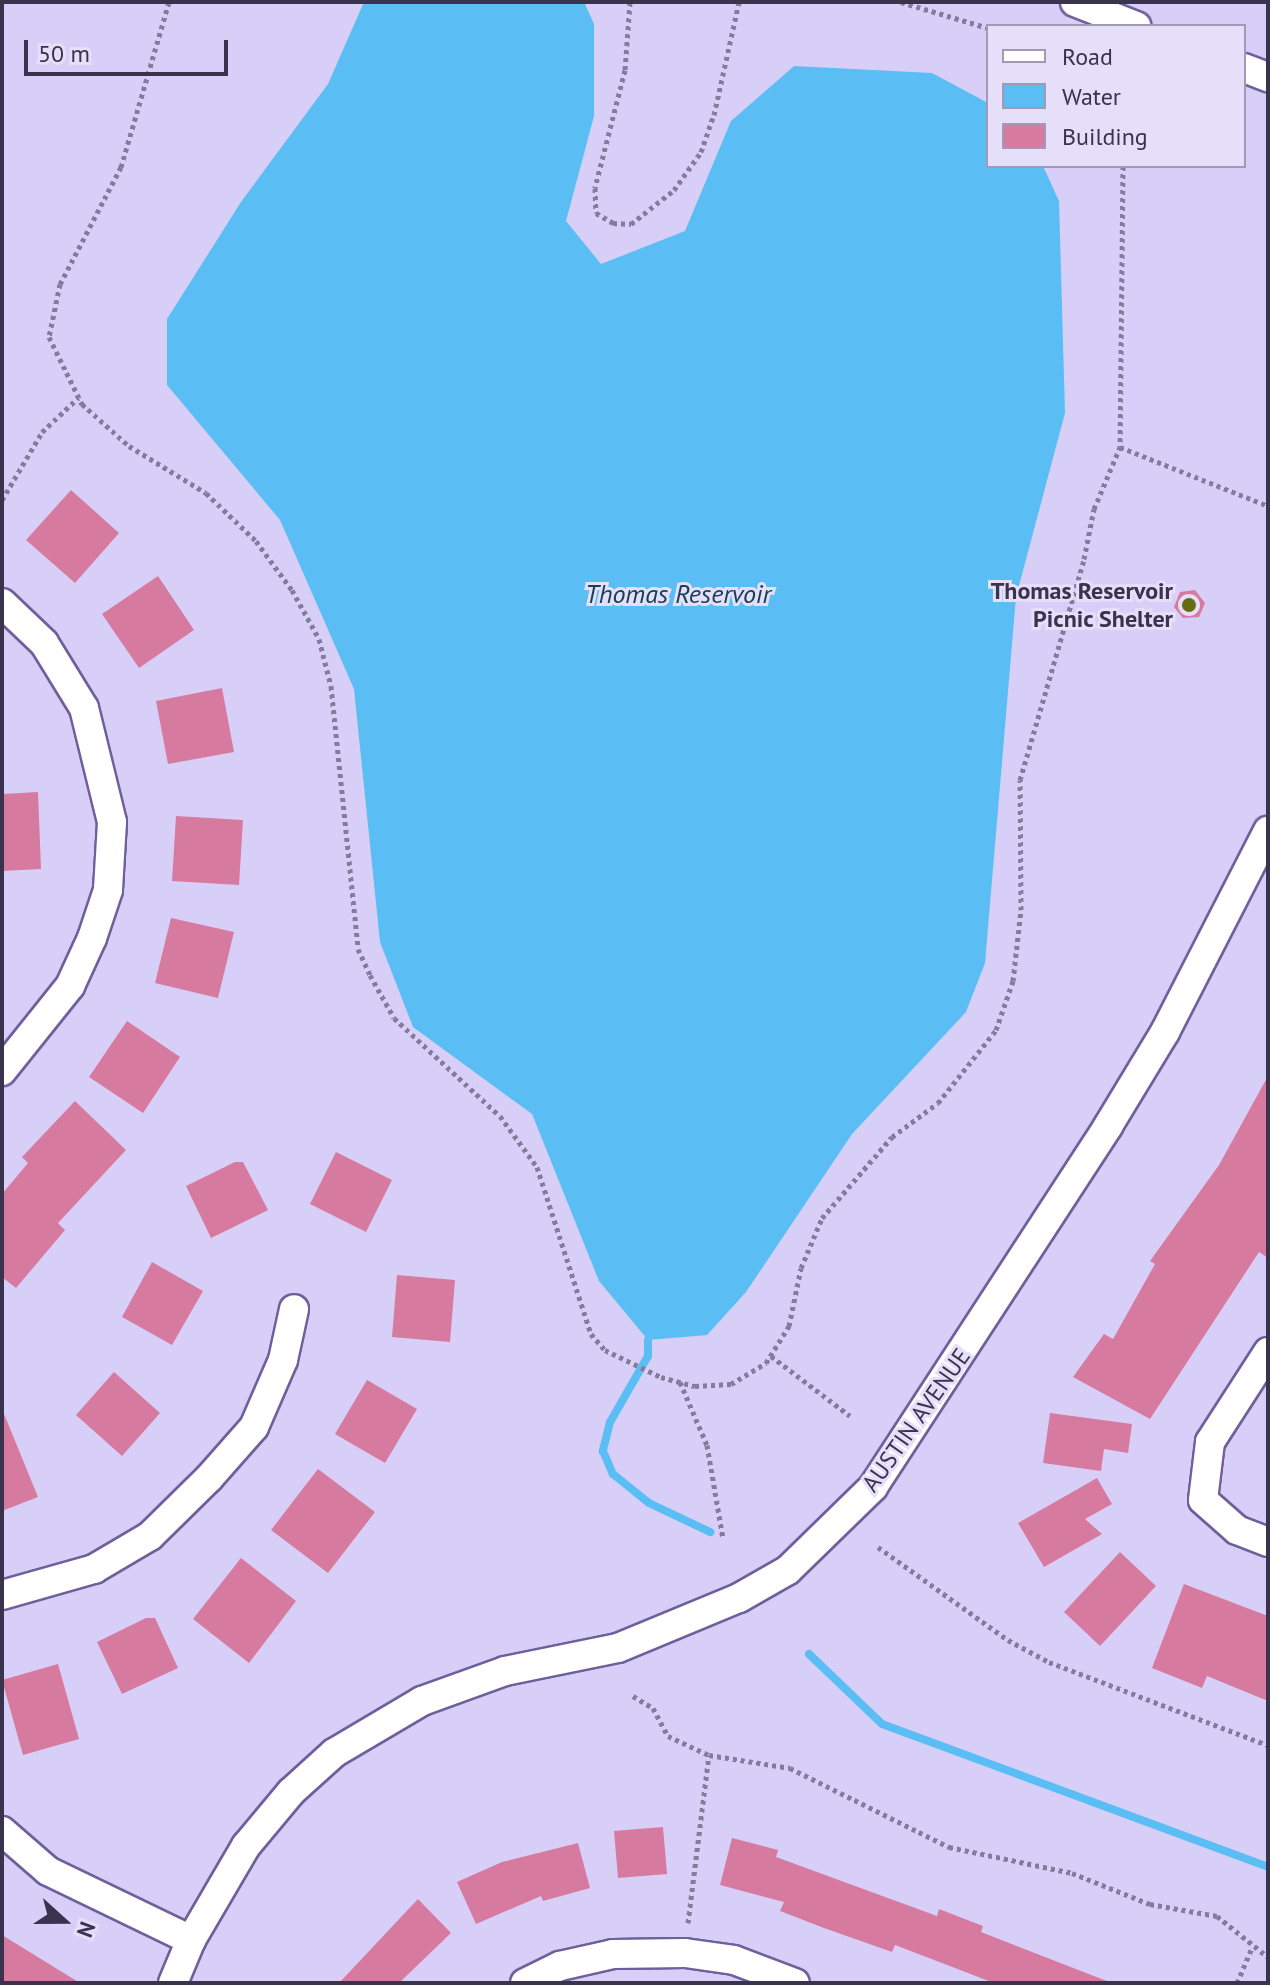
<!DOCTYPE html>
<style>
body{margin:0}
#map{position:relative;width:1270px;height:1985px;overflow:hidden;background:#d8cff8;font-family:"PT Sans",sans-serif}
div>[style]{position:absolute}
.water>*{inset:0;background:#5abef5}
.stream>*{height:8px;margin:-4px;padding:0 4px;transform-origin:4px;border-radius:4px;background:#5abef5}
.building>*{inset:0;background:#d67a9f}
.path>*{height:5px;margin-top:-2.5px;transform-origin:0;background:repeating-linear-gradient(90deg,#837c9d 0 4px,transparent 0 8px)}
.roads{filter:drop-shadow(2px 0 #6f5f9b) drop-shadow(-2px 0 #6f5f9b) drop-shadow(0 2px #6f5f9b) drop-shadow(0 -2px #6f5f9b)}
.minor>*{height:28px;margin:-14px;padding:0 14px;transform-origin:14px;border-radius:14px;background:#fff}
.dots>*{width:22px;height:22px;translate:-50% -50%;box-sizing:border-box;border:4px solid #e5dffa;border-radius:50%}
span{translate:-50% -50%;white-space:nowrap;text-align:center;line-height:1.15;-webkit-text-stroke:6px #e5dffa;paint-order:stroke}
.poi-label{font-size:24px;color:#39334e;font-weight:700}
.right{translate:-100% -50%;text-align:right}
.street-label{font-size:24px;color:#39334e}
.water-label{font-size:26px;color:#154056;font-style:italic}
.frame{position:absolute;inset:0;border:4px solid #39334e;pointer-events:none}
.legend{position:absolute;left:986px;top:24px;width:260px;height:144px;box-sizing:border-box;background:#e5dffa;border:2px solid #a09ab5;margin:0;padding:10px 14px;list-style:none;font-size:24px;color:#39334e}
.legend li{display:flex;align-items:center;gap:16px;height:40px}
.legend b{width:40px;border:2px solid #a09ab5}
.north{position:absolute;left:24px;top:1881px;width:80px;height:80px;-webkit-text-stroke:6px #e5dffa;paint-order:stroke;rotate:111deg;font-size:22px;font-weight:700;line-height:32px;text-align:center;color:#39334e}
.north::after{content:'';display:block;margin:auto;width:28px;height:36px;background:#39334e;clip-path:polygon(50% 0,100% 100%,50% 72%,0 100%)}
.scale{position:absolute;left:24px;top:40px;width:204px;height:36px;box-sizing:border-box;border:4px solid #39334e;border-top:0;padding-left:10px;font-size:24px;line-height:28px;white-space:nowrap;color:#39334e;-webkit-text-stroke:6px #e5dffa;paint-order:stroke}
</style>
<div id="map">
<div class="water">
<div style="clip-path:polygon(364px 2px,584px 2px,594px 24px,594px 116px,566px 221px,601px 264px,685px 231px,731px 121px,794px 66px,932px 73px,988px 103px,988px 166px,1043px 166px,1059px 201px,1065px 413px,1016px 597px,985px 963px,966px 1012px,852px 1134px,746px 1292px,707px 1335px,648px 1340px,599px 1281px,532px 1114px,413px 1027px,380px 942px,354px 689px,280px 520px,167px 385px,167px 319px,241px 202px,328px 84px)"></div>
</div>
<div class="stream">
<div style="left:648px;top:1340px;width:16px;rotate:90deg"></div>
<div style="left:648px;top:1356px;width:76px;rotate:119.9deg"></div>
<div style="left:610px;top:1422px;width:30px;rotate:104deg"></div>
<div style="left:603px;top:1451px;width:25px;rotate:67deg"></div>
<div style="left:613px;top:1474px;width:46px;rotate:38.9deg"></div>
<div style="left:649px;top:1503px;width:68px;rotate:25.4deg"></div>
<div style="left:809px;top:1654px;width:101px;rotate:43.8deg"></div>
<div style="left:882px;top:1724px;width:412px;rotate:20.3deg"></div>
</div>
<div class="building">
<div style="clip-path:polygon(71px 490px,119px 533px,75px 583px,26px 540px)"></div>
<div style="clip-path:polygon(158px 576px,194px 630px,139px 668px,102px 614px)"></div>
<div style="clip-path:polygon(1195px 590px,1205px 603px,1199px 617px,1183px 618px,1174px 607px,1180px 592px)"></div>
<div style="clip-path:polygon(222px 688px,234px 752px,168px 764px,156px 701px)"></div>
<div style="clip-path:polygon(38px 792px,41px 869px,2px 871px,2px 794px)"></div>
<div style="clip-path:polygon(176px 816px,243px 820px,239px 885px,172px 881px)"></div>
<div style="clip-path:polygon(171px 918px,234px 932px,218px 998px,155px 983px)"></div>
<div style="clip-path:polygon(127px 1021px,180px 1057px,143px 1113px,89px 1077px)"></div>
<div style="clip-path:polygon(1268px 1076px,1268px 1258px,1259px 1252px,1150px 1419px,1073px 1377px,1104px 1334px,1113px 1339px,1155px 1264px,1150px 1261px,1219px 1165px)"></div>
<div style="clip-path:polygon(75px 1101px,126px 1150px,58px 1223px,65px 1230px,16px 1288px,2px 1277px,2px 1194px,28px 1163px,22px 1157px)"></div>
<div style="clip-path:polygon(336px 1152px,392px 1180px,366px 1232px,310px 1204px)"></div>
<div style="clip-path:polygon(235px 1162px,243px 1162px,268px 1210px,211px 1238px,186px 1186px)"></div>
<div style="clip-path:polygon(152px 1262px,203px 1291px,172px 1345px,122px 1317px)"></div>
<div style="clip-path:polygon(397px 1275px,455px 1280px,450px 1342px,392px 1337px)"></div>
<div style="clip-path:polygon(114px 1372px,160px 1413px,122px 1456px,76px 1415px)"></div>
<div style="clip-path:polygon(367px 1380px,417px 1409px,385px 1463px,335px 1434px)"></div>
<div style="clip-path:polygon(2px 1409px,38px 1497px,2px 1511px)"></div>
<div style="clip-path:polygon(1050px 1413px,1132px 1424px,1128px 1453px,1104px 1449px,1101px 1471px,1043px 1463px)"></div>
<div style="clip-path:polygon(318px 1469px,375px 1512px,328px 1573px,271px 1530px)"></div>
<div style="clip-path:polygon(1097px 1478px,1112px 1504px,1085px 1519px,1102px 1534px,1044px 1567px,1018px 1523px)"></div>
<div style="clip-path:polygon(1120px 1552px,1156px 1586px,1100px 1646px,1064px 1612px)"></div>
<div style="clip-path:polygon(241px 1558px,296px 1601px,249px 1663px,193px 1619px)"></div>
<div style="clip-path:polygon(1184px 1584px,1268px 1616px,1268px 1701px,1207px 1676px,1202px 1688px,1152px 1668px)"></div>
<div style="clip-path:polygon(146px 1618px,155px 1618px,178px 1668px,122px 1694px,97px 1642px)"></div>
<div style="clip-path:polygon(58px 1664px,79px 1739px,23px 1755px,2px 1680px)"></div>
<div style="clip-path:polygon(663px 1827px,667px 1874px,618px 1878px,614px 1831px)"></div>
<div style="clip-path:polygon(732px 1838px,778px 1850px,776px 1857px,937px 1916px,939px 1909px,983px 1926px,981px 1932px,1112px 1983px,994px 1983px,895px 1945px,892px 1952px,824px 1928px,780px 1911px,784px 1902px,720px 1885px)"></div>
<div style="clip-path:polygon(578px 1843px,590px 1888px,543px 1901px,541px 1896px,476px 1924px,457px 1882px,502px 1862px)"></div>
<div style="clip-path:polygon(418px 1899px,451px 1933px,399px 1983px,339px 1983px)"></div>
<div style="clip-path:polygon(2px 1935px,80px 1983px,2px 1983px)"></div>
</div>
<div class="path">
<div style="left:169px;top:2px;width:172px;rotate:106.2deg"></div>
<div style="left:121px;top:167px;width:132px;rotate:117.5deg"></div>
<div style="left:60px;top:284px;width:54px;rotate:101.7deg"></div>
<div style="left:49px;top:337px;width:75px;rotate:63.8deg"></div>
<div style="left:82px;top:404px;width:63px;rotate:41.8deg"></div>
<div style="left:129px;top:446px;width:90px;rotate:31.4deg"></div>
<div style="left:206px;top:493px;width:69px;rotate:43.8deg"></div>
<div style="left:256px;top:541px;width:61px;rotate:53.7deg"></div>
<div style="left:292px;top:590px;width:56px;rotate:61.1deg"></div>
<div style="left:319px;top:639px;width:49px;rotate:75.7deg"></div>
<div style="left:331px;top:686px;width:264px;rotate:84.1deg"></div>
<div style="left:358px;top:949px;width:29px;rotate:65deg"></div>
<div style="left:370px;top:975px;width:49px;rotate:60.8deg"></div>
<div style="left:394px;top:1018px;width:144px;rotate:42.8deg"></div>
<div style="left:500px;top:1116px;width:63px;rotate:54deg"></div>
<div style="left:537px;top:1167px;width:176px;rotate:72.1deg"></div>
<div style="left:591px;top:1334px;width:21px;rotate:49deg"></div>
<div style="left:605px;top:1350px;width:62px;rotate:25.7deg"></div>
<div style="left:661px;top:1377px;width:35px;rotate:15deg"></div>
<div style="left:695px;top:1386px;width:36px;rotate:-3deg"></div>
<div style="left:731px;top:1384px;width:41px;rotate:-31deg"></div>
<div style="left:766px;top:1363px;width:44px;rotate:-58.1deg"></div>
<div style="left:789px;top:1326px;width:59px;rotate:-78.3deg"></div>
<div style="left:801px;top:1268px;width:54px;rotate:-67.2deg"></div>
<div style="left:822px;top:1218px;width:107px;rotate:-49.2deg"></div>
<div style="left:892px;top:1137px;width:57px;rotate:-36.5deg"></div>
<div style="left:938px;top:1103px;width:93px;rotate:-51.5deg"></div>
<div style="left:996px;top:1030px;width:52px;rotate:-70.9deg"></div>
<div style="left:1013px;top:981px;width:71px;rotate:-83.6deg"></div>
<div style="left:1021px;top:910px;width:130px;rotate:-90.4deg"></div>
<div style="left:1020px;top:780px;width:230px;rotate:-73.8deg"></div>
<div style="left:1084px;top:559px;width:51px;rotate:-78.7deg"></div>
<div style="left:1094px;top:509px;width:67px;rotate:-67.2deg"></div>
<div style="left:630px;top:2px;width:68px;rotate:94.2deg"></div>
<div style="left:625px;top:70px;width:122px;rotate:104.3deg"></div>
<div style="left:595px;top:188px;width:25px;rotate:88deg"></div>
<div style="left:596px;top:213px;width:20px;rotate:30deg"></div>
<div style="left:613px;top:223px;width:18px;rotate:3deg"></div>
<div style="left:631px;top:224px;width:55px;rotate:-38.3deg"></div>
<div style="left:674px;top:190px;width:47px;rotate:-54.6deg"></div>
<div style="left:701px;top:152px;width:39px;rotate:-71deg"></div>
<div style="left:714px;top:115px;width:116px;rotate:-77.5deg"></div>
<div style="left:901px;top:2px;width:91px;rotate:16.6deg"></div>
<div style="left:1123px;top:166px;width:281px;rotate:90.6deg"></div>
<div style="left:1120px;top:447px;width:159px;rotate:21.7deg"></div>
<div style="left:2px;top:500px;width:79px;rotate:-59.5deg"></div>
<div style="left:42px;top:432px;width:50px;rotate:-43.4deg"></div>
<div style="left:771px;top:1356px;width:99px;rotate:37.2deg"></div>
<div style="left:680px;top:1382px;width:69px;rotate:66.8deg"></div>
<div style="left:707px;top:1445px;width:95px;rotate:80.3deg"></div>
<div style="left:878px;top:1547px;width:160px;rotate:35.6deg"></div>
<div style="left:1008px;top:1640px;width:47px;rotate:28.2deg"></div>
<div style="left:1049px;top:1662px;width:234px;rotate:20.8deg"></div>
<div style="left:633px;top:1696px;width:23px;rotate:31deg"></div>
<div style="left:653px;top:1708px;width:32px;rotate:62deg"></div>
<div style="left:668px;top:1736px;width:45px;rotate:24.9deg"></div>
<div style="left:709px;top:1755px;width:82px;rotate:9.1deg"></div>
<div style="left:790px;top:1768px;width:178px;rotate:26.4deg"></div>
<div style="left:949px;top:1847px;width:126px;rotate:11.9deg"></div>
<div style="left:1072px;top:1873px;width:84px;rotate:21.7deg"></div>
<div style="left:1150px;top:1904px;width:68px;rotate:10.2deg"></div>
<div style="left:1217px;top:1916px;width:65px;rotate:38.8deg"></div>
<div style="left:688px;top:1923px;width:169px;rotate:-82.9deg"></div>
<div style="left:1237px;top:1983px;width:39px;rotate:-67deg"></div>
</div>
<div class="roads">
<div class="minor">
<div style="left:1075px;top:2px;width:66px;rotate:21.5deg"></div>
<div style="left:1244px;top:68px;width:26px;rotate:21deg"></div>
<div style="left:2px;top:603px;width:58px;rotate:43.6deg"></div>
<div style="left:44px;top:643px;width:76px;rotate:58.4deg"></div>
<div style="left:84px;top:708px;width:117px;rotate:76.2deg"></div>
<div style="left:112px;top:822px;width:68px;rotate:93.4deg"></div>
<div style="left:108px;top:890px;width:51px;rotate:108.4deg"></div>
<div style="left:92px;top:938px;width:53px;rotate:114.6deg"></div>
<div style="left:70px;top:986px;width:109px;rotate:128.7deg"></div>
<div style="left:1268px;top:1352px;width:107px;rotate:122.8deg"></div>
<div style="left:1210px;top:1442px;width:58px;rotate:96.9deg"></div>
<div style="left:1203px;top:1500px;width:45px;rotate:41.4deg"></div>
<div style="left:1237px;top:1530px;width:33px;rotate:21deg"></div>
<div style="left:2px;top:1595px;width:96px;rotate:-15.8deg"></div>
<div style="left:94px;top:1569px;width:65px;rotate:-30.5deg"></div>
<div style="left:150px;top:1536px;width:83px;rotate:-44.5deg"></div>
<div style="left:209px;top:1478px;width:68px;rotate:-48.6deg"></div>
<div style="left:254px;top:1427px;width:73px;rotate:-66.6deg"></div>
<div style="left:283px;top:1360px;width:52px;rotate:-77.8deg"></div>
<div style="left:2px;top:1831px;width:61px;rotate:41deg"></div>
<div style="left:48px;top:1871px;width:159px;rotate:25.8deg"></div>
<div style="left:173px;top:1983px;width:47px;rotate:-67.3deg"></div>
<div style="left:191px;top:1940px;width:109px;rotate:-59.7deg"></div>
<div style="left:246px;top:1846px;width:70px;rotate:-50.2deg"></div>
<div style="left:291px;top:1792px;width:58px;rotate:-42.2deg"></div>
<div style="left:334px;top:1753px;width:102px;rotate:-30.6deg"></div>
<div style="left:422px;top:1701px;width:88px;rotate:-19.9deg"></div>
<div style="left:505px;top:1671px;width:115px;rotate:-11.5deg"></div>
<div style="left:618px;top:1648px;width:131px;rotate:-22.5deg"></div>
<div style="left:739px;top:1598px;width:56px;rotate:-29.7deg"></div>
<div style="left:788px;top:1570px;width:119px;rotate:-44.3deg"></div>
<div style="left:873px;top:1487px;width:431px;rotate:-56.9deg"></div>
<div style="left:1108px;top:1126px;width:110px;rotate:-58.8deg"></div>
<div style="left:1165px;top:1032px;width:226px;rotate:-62.9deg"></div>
<div style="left:525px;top:1983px;width:39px;rotate:-26deg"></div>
<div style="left:560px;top:1966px;width:54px;rotate:-12.8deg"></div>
<div style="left:613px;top:1954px;width:72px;rotate:-0.8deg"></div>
<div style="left:685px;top:1953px;width:49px;rotate:8.1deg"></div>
<div style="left:734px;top:1960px;width:65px;rotate:20.7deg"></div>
</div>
</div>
<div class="dots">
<div style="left:1189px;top:605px;background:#656d14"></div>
</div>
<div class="poi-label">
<span class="right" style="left:1173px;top:605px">Thomas Reservoir<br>Picnic Shelter</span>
</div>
<div class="street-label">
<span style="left:916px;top:1420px;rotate:-55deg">AUSTIN AVENUE</span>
</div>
<div class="water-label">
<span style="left:678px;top:594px">Thomas Reservoir</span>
</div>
<div class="frame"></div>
<ul class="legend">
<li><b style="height:10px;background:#fff"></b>Road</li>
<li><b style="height:22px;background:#5abef5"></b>Water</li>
<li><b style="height:22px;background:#d67a9f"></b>Building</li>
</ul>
<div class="north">N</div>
<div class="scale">50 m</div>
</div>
